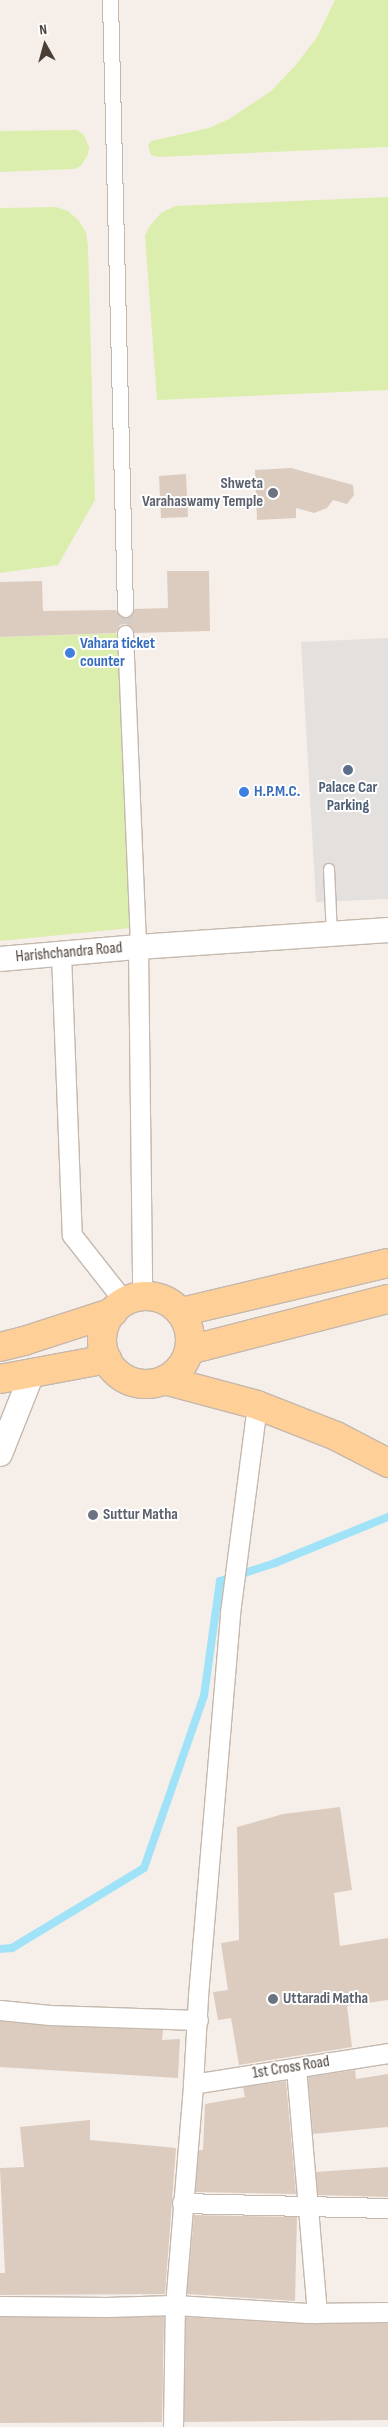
<!DOCTYPE html>
<style>
body{margin:0}
#map{position:relative;width:388px;height:2427px;overflow:hidden;background:#f6efe9;font-family:"Sofia Sans Condensed",sans-serif}
div>[style]{position:absolute}
.green>*{inset:0;background:#dceeae}
.parking>*{inset:0;background:#e4e0de}
.stream>*{height:8px;margin:-4px;padding:0 4px;transform-origin:4px;border-radius:4px;background:#a0e3f8}
.building>*{inset:0;background:#dcccc0}
.pedestrian-tunnel>*{height:15px;margin-top:-7.5px;transform-origin:0;background:repeating-linear-gradient(90deg,#d4ccc5 0 15px,transparent 0 23px)}
.roads{filter:drop-shadow(1px 0 #c5b8ad) drop-shadow(-1px 0 #c5b8ad) drop-shadow(0 1px #c5b8ad) drop-shadow(0 -1px #c5b8ad)}
.service>*{height:10px;margin:-5px;padding:0 5px;transform-origin:5px;border-radius:5px;background:#fff}
.pedestrian>*{height:15px;margin:-7.5px;padding:0 7.5px;transform-origin:7.5px;border-radius:7.5px;background:#fff}
.minor>*{height:19px;margin:-9.5px;padding:0 9.5px;transform-origin:9.5px;border-radius:9.5px;background:#fff}
.tertiary>*{height:24px;margin:-12px;padding:0 12px;transform-origin:12px;border-radius:12px;background:#fff}
.primary>*{height:28px;margin:-14px;padding:0 14px;transform-origin:14px;border-radius:14px;background:#ffcf98}
.primary>.ring{margin:-14px;padding:0;box-sizing:content-box;background:none;border:28px solid #ffcf98;border-radius:50%}
.dots>*{width:14px;height:14px;translate:-50% -50%;box-sizing:border-box;border:2px solid #fff;border-radius:50%}
span{translate:-50% -50%;white-space:nowrap;text-align:center;line-height:1.15;-webkit-text-stroke:4px #fff;paint-order:stroke}
.worship-label{font-size:16px;color:#5b616d;font-weight:700}
.right{translate:-100% -50%;text-align:right}
.left{translate:0 -50%;text-align:left}
.shop-label{font-size:16px;color:#366cbe;font-weight:700}
.service-label{font-size:16px;color:#4e5e75;font-weight:700}
.street-label{font-size:16px;color:#4a3f36}
.north{position:absolute;left:20px;top:20px;width:50px;height:50px;-webkit-text-stroke:4px #fff;paint-order:stroke;rotate:353deg;font-size:14px;font-weight:700;line-height:20px;text-align:center;color:#4a3f36}
.north::after{content:'';display:block;margin:auto;width:18px;height:22px;background:#4a3f36;clip-path:polygon(50% 0,100% 100%,50% 72%,0 100%)}
</style>
<div id="map">
<div class="green">
<div style="clip-path:polygon(335px 0,388px 0,388px 147px,158px 157px,151px 155px,148px 146px,151px 141px,209px 128px,229px 119px,271px 91px,295px 66px,317px 37px)"></div>
<div style="clip-path:polygon(77px 130px,84px 135px,89px 147px,88px 154px,81px 166px,74px 169px,0 172px,0 131px)"></div>
<div style="clip-path:polygon(388px 197px,388px 390px,157px 400px,145px 236px,149px 227px,161px 213px,175px 206px)"></div>
<div style="clip-path:polygon(56px 207px,68px 211px,79px 221px,86px 232px,88px 246px,95px 500px,58px 565px,0 573px,0 208px)"></div>
<div style="clip-path:polygon(125px 633px,131px 928px,0 941px,0 637px)"></div>
</div>
<div class="parking">
<div style="clip-path:polygon(388px 638px,388px 899px,316px 902px,301px 642px)"></div>
</div>
<div class="stream">
<div style="left:0;top:1949px;width:12px;rotate:-5deg"></div>
<div style="left:12px;top:1948px;width:154px;rotate:-31.2deg"></div>
<div style="left:144px;top:1868px;width:182px;rotate:-70.8deg"></div>
<div style="left:204px;top:1696px;width:116px;rotate:-82.1deg"></div>
<div style="left:220px;top:1581px;width:58px;rotate:-18.1deg"></div>
<div style="left:275px;top:1563px;width:122px;rotate:-22.2deg"></div>
</div>
<div class="building">
<div style="clip-path:polygon(291px 468px,353px 485px,354px 495px,347px 504px,333px 500px,327px 508px,314px 513px,296px 508px,296px 518px,257px 520px,255px 470px)"></div>
<div style="clip-path:polygon(186px 474px,188px 517px,161px 518px,159px 476px)"></div>
<div style="clip-path:polygon(167px 571px,209px 571px,210px 631px,134px 633px,133px 628px,125px 624px,120px 625px,116px 633px,0 637px,0 582px,42px 581px,43px 611px,116px 610px,120px 617px,126px 618px,133px 614px,134px 609px,168px 608px)"></div>
<div style="clip-path:polygon(340px 1807px,352px 1890px,334px 1893px,340px 1946px,388px 1938px,388px 2000px,347px 2006px,352px 2047px,239px 2065px,231px 2018px,218px 2020px,213px 1992px,228px 1990px,221px 1943px,239px 1940px,237px 1827px,283px 1814px)"></div>
<div style="clip-path:polygon(0 2021px,50px 2026px,163px 2030px,162px 2040px,180px 2039px,178px 2078px,0 2067px)"></div>
<div style="clip-path:polygon(355px 2070px,356px 2079px,388px 2074px,388px 2127px,313px 2134px,308px 2077px)"></div>
<div style="clip-path:polygon(286px 2081px,296px 2194px,195px 2192px,199px 2150px,203px 2150px,205px 2104px,245px 2097px,243px 2087px)"></div>
<div style="clip-path:polygon(90px 2120px,90px 2140px,176px 2148px,165px 2294px,0 2295px,0 2273px,5px 2273px,0 2168px,24px 2167px,20px 2127px)"></div>
<div style="clip-path:polygon(388px 2167px,388px 2197px,318px 2195px,316px 2172px)"></div>
<div style="clip-path:polygon(194px 2215px,297px 2217px,295px 2301px,187px 2294px)"></div>
<div style="clip-path:polygon(0 2317px,164px 2317px,162px 2422px,0 2423px)"></div>
<div style="clip-path:polygon(186px 2317px,306px 2324px,388px 2323px,388px 2420px,184px 2422px)"></div>
</div>
<div class="pedestrian-tunnel">
<div style="left:125px;top:609px;width:24px;rotate:90deg"></div>
</div>
<div class="roads">
<div class="service">
<div style="left:329px;top:869px;width:65px;rotate:87.4deg"></div>
</div>
<div class="pedestrian">
<div style="left:110px;top:0;width:609px;rotate:88.59deg"></div>
<div style="left:125px;top:633px;width:314px;rotate:87.6deg"></div>
</div>
<div class="minor">
<div style="left:138px;top:947px;width:349px;rotate:89.3deg"></div>
<div style="left:61px;top:954px;width:281px;rotate:87.8deg"></div>
<div style="left:72px;top:1235px;width:84px;rotate:51.8deg"></div>
<div style="left:0;top:2010px;width:50px;rotate:5.7deg"></div>
<div style="left:50px;top:2015px;width:148px;rotate:1.9deg"></div>
<div style="left:296px;top:2068px;width:246px;rotate:85.1deg"></div>
<div style="left:193px;top:2084px;width:197px;rotate:-9deg"></div>
<div style="left:182px;top:2203px;width:206px;rotate:1.4deg"></div>
<div style="left:0;top:2306px;width:106px;rotate:0.5deg"></div>
<div style="left:106px;top:2307px;width:69px;rotate:-1.7deg"></div>
<div style="left:175px;top:2305px;width:132px;rotate:3.5deg"></div>
<div style="left:307px;top:2313px;width:81px;rotate:-0.7deg"></div>
<div style="left:173px;top:2427px;width:122px;rotate:-89.1deg"></div>
<div style="left:175px;top:2305px;width:222px;rotate:-85.3deg"></div>
<div style="left:193px;top:2084px;width:88px;rotate:-86.7deg"></div>
<div style="left:198px;top:1996px;width:384px;rotate:-85.2deg"></div>
<div style="left:230px;top:1613px;width:210px;rotate:-82.6deg"></div>
</div>
<div class="tertiary">
<div style="left:0;top:959px;width:139px;rotate:-5deg"></div>
<div style="left:138px;top:947px;width:251px;rotate:-3.9deg"></div>
<div style="left:0;top:1454px;width:89px;rotate:-68.3deg"></div>
</div>
<div class="primary">
<div class="ring" style="left:102px;top:1296px;width:60px;height:60px"></div>
<div style="left:181px;top:1312px;width:213px;rotate:-13.3deg"></div>
<div style="left:0;top:1347px;width:25px;rotate:-14deg"></div>
<div style="left:24px;top:1341px;width:94px;rotate:-18deg"></div>
<div style="left:189px;top:1350px;width:205px;rotate:-14.4deg"></div>
<div style="left:0;top:1379px;width:109px;rotate:-10.6deg"></div>
<div style="left:164px;top:1380px;width:96px;rotate:15deg"></div>
<div style="left:257px;top:1405px;width:85px;rotate:21.4deg"></div>
<div style="left:336px;top:1436px;width:59px;rotate:27.4deg"></div>
</div>
</div>
<div class="dots">
<div style="left:273px;top:493px;background:#6b7280"></div>
<div style="left:70px;top:653px;background:#3f7fe0"></div>
<div style="left:348px;top:770px;background:#5c6f8a"></div>
<div style="left:244px;top:792px;background:#3f7fe0"></div>
<div style="left:93px;top:1515px;background:#6b7280"></div>
<div style="left:273px;top:1999px;background:#6b7280"></div>
</div>
<div class="worship-label">
<span class="right" style="left:263px;top:493px">Shweta<br>Varahaswamy Temple</span>
<span class="left" style="left:103px;top:1515px">Suttur Matha</span>
<span class="left" style="left:283px;top:1999px">Uttaradi Matha</span>
</div>
<div class="shop-label">
<span class="left" style="left:80px;top:653px">Vahara ticket<br>counter</span>
<span class="left" style="left:254px;top:792px">H.P.M.C.</span>
</div>
<div class="service-label">
<span style="left:348px;top:797px">Palace Car<br>Parking</span>
</div>
<div class="street-label">
<span style="left:69px;top:953px;rotate:-5deg">Harishchandra Road</span>
<span style="left:291px;top:2068px;rotate:-9deg">1st Cross Road</span>
</div>
<div class="north">N</div>
</div>
